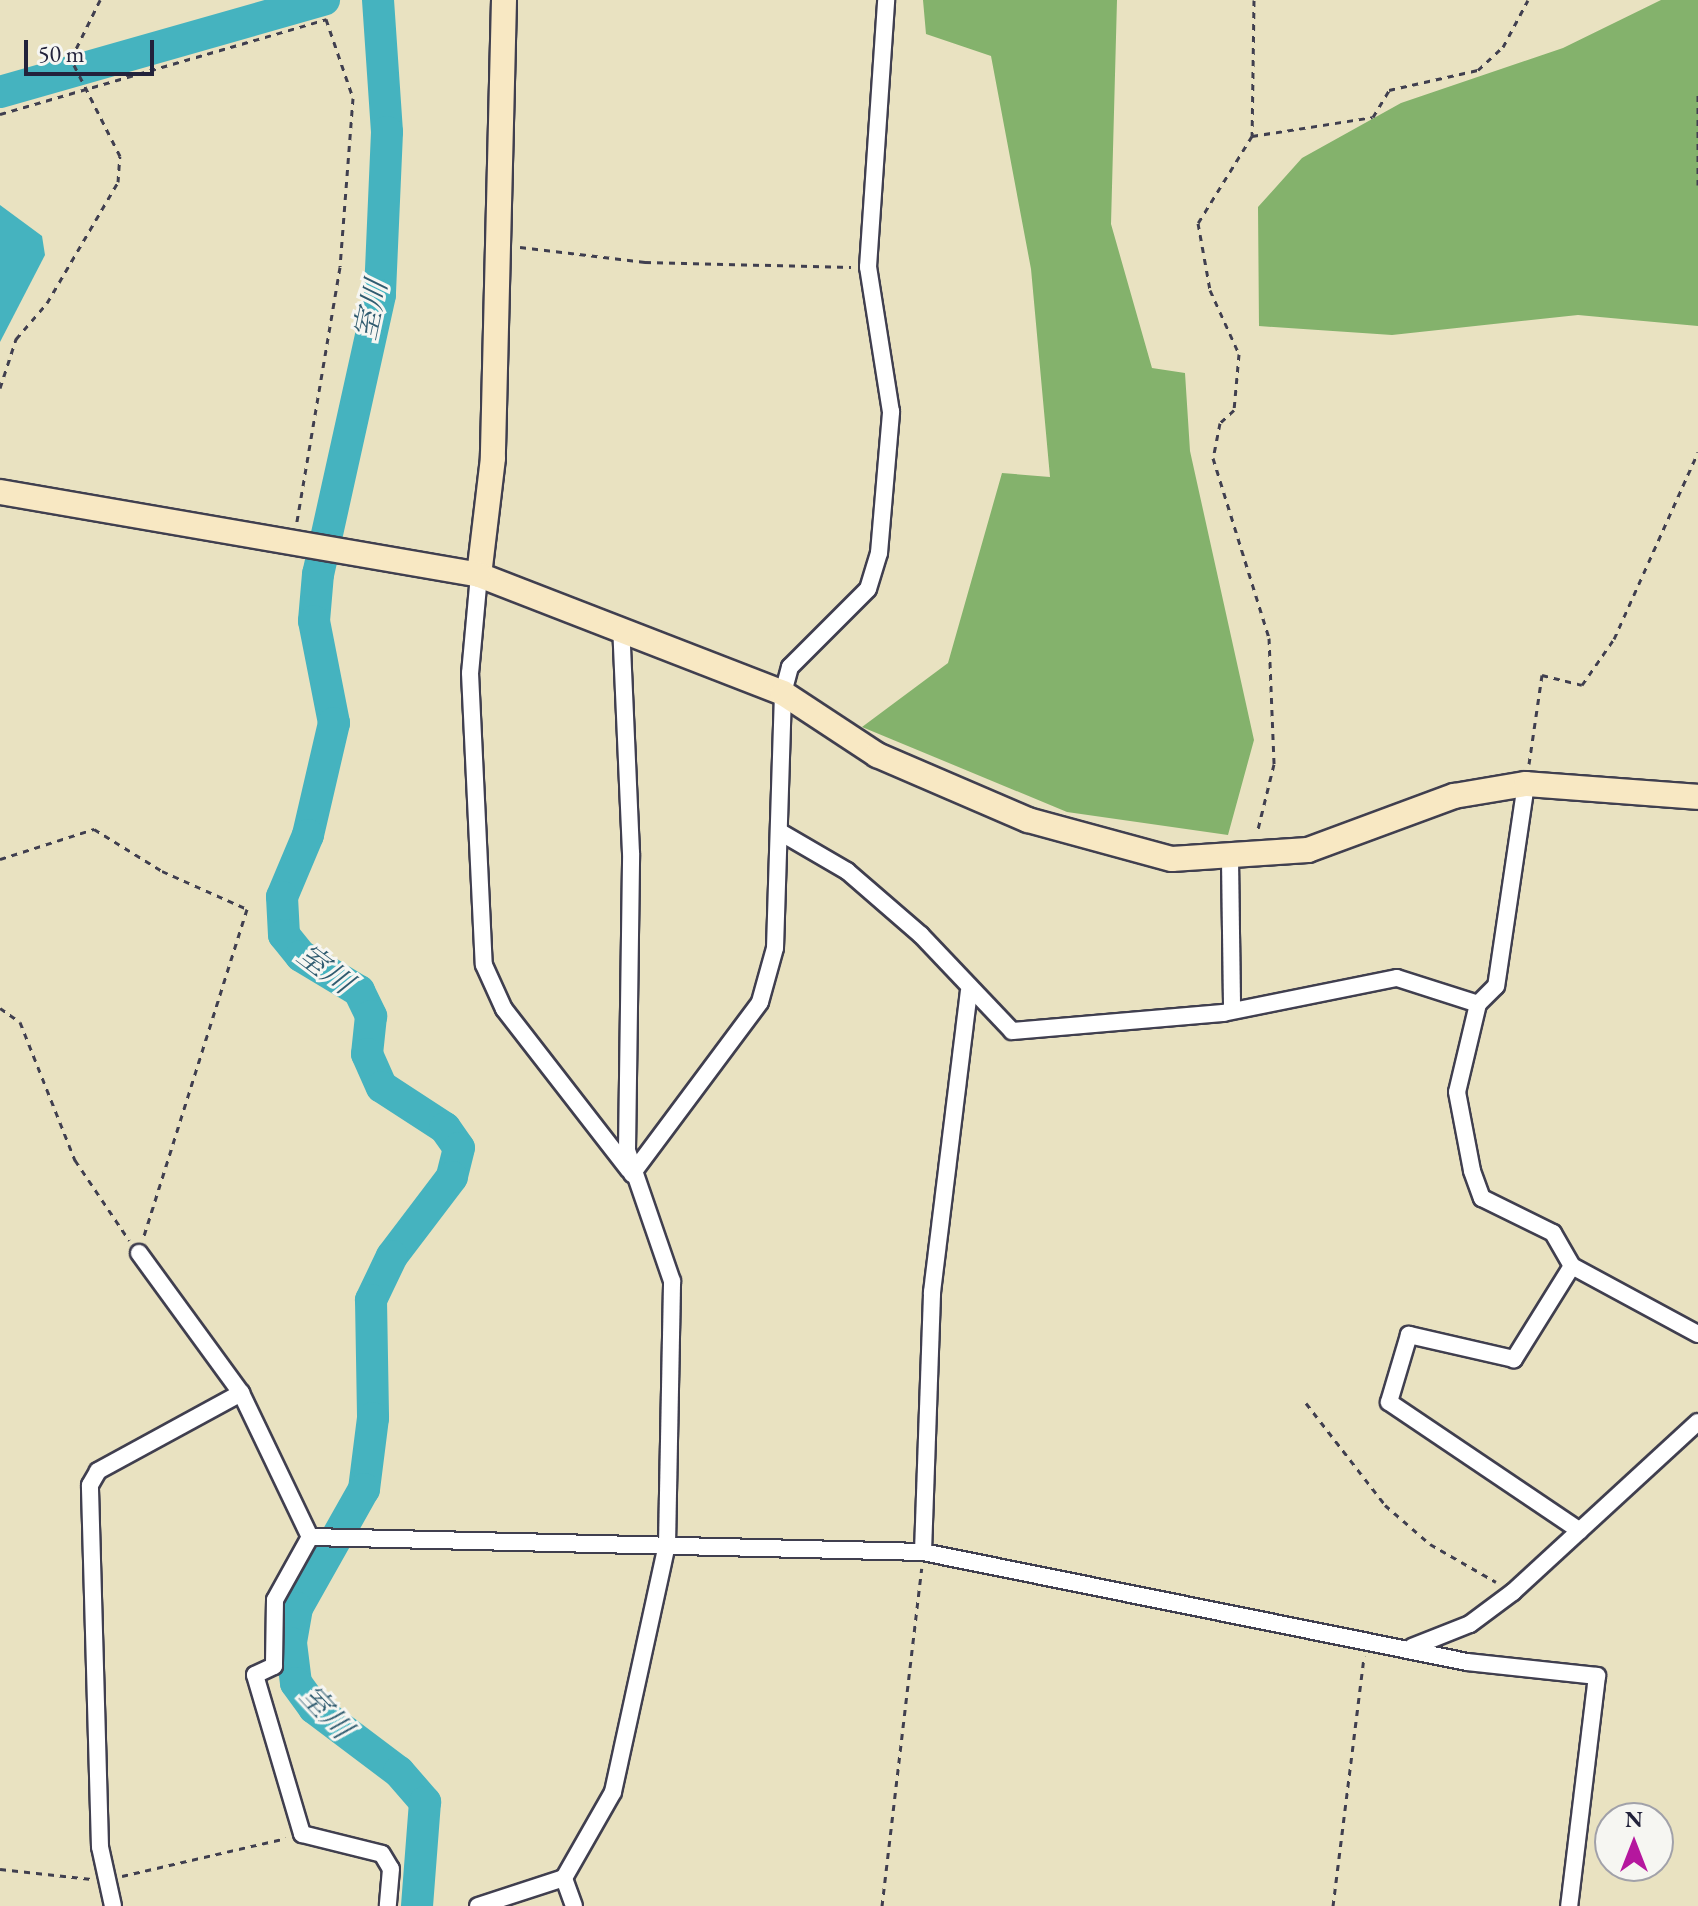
<!DOCTYPE html>
<meta charset="utf-8">
<style>
body{margin:0}
#map{position:relative;width:1698px;height:1906px;overflow:hidden;background:#e9e2c1;font-family:"EB Garamond","Noto Serif JP",serif}
div>[style]{position:absolute}
.forest>*{inset:0;background:#84b26c}
.water>*{inset:0;background:#45b3bf}
.river>*{height:32px;margin:-16px;padding:0 16px;transform-origin:16px;border-radius:16px;background:#45b3bf}
.path>*{height:3px;margin-top:-1.5px;transform-origin:0;background:repeating-linear-gradient(90deg,#403f4f 0 6px,transparent 0 12px)}
.roads{filter:drop-shadow(2px 0 #403f4f) drop-shadow(-2px 0 #403f4f) drop-shadow(0 2px #403f4f) drop-shadow(0 -2px #403f4f)}
.street>*{height:16px;margin:-8px;padding:0 8px;transform-origin:8px;border-radius:8px;background:#fff}
.secondary>*{height:24px;margin:-12px;padding:0 12px;transform-origin:12px;border-radius:12px;background:#f8e8c3}
span{translate:-50% -50%;white-space:nowrap;text-align:center;line-height:1.15;-webkit-text-stroke:6px #f6f6f2;paint-order:stroke}
.water-label{font-size:30px;color:#305c70;font-style:italic}
.north{position:absolute;left:1594px;top:1802px;width:80px;height:80px;box-sizing:border-box;background:#f6f6f2;border:2px solid #a1a1a9;border-radius:50%;rotate:0deg;font-size:22px;font-weight:700;line-height:32px;text-align:center;color:#22223b}
.north::after{content:'';display:block;margin:auto;width:28px;height:36px;background:#b5179e;clip-path:polygon(50% 0,100% 100%,50% 72%,0 100%)}
.scale{position:absolute;left:24px;top:40px;width:130px;height:36px;box-sizing:border-box;border:4px solid #22223b;border-top:0;padding-left:10px;font-size:24px;line-height:28px;white-space:nowrap;color:#22223b;-webkit-text-stroke:6px #f6f6f2;paint-order:stroke}
</style>
<div id="map">
<div class="forest">
<div style="clip-path:polygon(923px 0,1117px 0,1111px 224px,1152px 368px,1185px 373px,1190px 451px,1254px 740px,1228px 835px,1067px 812px,862px 727px,948px 663px,1002px 473px,1050px 477px,1031px 269px,991px 56px,926px 34px)"></div>
<div style="clip-path:polygon(1661px 0,1698px 0,1698px 326px,1578px 315px,1392px 335px,1259px 326px,1258px 207px,1302px 158px,1401px 103px,1563px 48px)"></div>
</div>
<div class="water">
<div style="clip-path:polygon(0 205px,42px 236px,45px 255px,0 342px)"></div>
</div>
<div class="river">
<div style="left:378px;top:0;width:132px;rotate:86.1deg"></div>
<div style="left:387px;top:132px;width:163px;rotate:92.5deg"></div>
<div style="left:380px;top:295px;width:286px;rotate:102.5deg"></div>
<div style="left:318px;top:574px;width:47px;rotate:94.9deg"></div>
<div style="left:314px;top:621px;width:104px;rotate:78.9deg"></div>
<div style="left:334px;top:723px;width:115px;rotate:103.1deg"></div>
<div style="left:308px;top:835px;width:67px;rotate:112.8deg"></div>
<div style="left:282px;top:897px;width:38px;rotate:87deg"></div>
<div style="left:284px;top:935px;width:27px;rotate:51deg"></div>
<div style="left:301px;top:956px;width:68px;rotate:31.1deg"></div>
<div style="left:359px;top:991px;width:28px;rotate:64deg"></div>
<div style="left:371px;top:1016px;width:38px;rotate:96deg"></div>
<div style="left:367px;top:1054px;width:36px;rotate:66deg"></div>
<div style="left:382px;top:1087px;width:75px;rotate:33.1deg"></div>
<div style="left:445px;top:1128px;width:24px;rotate:55deg"></div>
<div style="left:459px;top:1148px;width:30px;rotate:104deg"></div>
<div style="left:452px;top:1177px;width:99px;rotate:127.2deg"></div>
<div style="left:392px;top:1256px;width:49px;rotate:115.5deg"></div>
<div style="left:371px;top:1300px;width:118px;rotate:89deg"></div>
<div style="left:373px;top:1418px;width:72px;rotate:97.2deg"></div>
<div style="left:364px;top:1489px;width:137px;rotate:119.4deg"></div>
<div style="left:297px;top:1608px;width:36px;rotate:100deg"></div>
<div style="left:291px;top:1643px;width:40px;rotate:82.9deg"></div>
<div style="left:296px;top:1683px;width:31px;rotate:54deg"></div>
<div style="left:314px;top:1708px;width:106px;rotate:37deg"></div>
<div style="left:399px;top:1772px;width:40px;rotate:49deg"></div>
<div style="left:425px;top:1802px;width:104px;rotate:94.4deg"></div>
<div style="left:0;top:92px;width:337px;rotate:-15.9deg"></div>
</div>
<div class="path">
<div style="left:1254px;top:0;width:136px;rotate:90.8deg"></div>
<div style="left:1252px;top:136px;width:102px;rotate:121.8deg"></div>
<div style="left:1198px;top:223px;width:68px;rotate:79.8deg"></div>
<div style="left:1210px;top:290px;width:70px;rotate:65.6deg"></div>
<div style="left:1239px;top:354px;width:56px;rotate:95.1deg"></div>
<div style="left:1234px;top:410px;width:19px;rotate:137deg"></div>
<div style="left:1220px;top:423px;width:36px;rotate:101deg"></div>
<div style="left:1213px;top:458px;width:189px;rotate:72.7deg"></div>
<div style="left:1269px;top:638px;width:126px;rotate:87.7deg"></div>
<div style="left:1274px;top:764px;width:71px;rotate:103.8deg"></div>
<div style="left:1698px;top:95px;width:90px;rotate:90deg"></div>
<div style="left:0;top:114px;width:340px;rotate:-16.2deg"></div>
<div style="left:326px;top:19px;width:83px;rotate:71.1deg"></div>
<div style="left:353px;top:98px;width:169px;rotate:94.4deg"></div>
<div style="left:340px;top:267px;width:259px;rotate:99.6deg"></div>
<div style="left:1252px;top:136px;width:122px;rotate:-8.9deg"></div>
<div style="left:1373px;top:117px;width:31px;rotate:-59deg"></div>
<div style="left:1389px;top:90px;width:91px;rotate:-12.7deg"></div>
<div style="left:1478px;top:70px;width:34px;rotate:-43deg"></div>
<div style="left:1503px;top:47px;width:53px;rotate:-62deg"></div>
<div style="left:520px;top:247px;width:126px;rotate:6.8deg"></div>
<div style="left:645px;top:262px;width:206px;rotate:1.4deg"></div>
<div style="left:0;top:388px;width:52px;rotate:-71.9deg"></div>
<div style="left:16px;top:339px;width:48px;rotate:-49.3deg"></div>
<div style="left:47px;top:303px;width:140px;rotate:-59.6deg"></div>
<div style="left:118px;top:182px;width:26px;rotate:-86deg"></div>
<div style="left:120px;top:156px;width:109px;rotate:-116.8deg"></div>
<div style="left:71px;top:59px;width:66px;rotate:-63.8deg"></div>
<div style="left:1529px;top:764px;width:90px;rotate:-81.7deg"></div>
<div style="left:1542px;top:675px;width:41px;rotate:14deg"></div>
<div style="left:1582px;top:685px;width:56px;rotate:-55.2deg"></div>
<div style="left:1614px;top:639px;width:205px;rotate:-65.8deg"></div>
<div style="left:0;top:859px;width:99px;rotate:-17.7deg"></div>
<div style="left:94px;top:829px;width:80px;rotate:31.7deg"></div>
<div style="left:162px;top:871px;width:93px;rotate:24.1deg"></div>
<div style="left:247px;top:909px;width:345px;rotate:107.5deg"></div>
<div style="left:0;top:1008px;width:24px;rotate:35deg"></div>
<div style="left:20px;top:1022px;width:149px;rotate:68.3deg"></div>
<div style="left:75px;top:1160px;width:97px;rotate:56deg"></div>
<div style="left:1306px;top:1403px;width:129px;rotate:52.2deg"></div>
<div style="left:1385px;top:1505px;width:60px;rotate:40.9deg"></div>
<div style="left:1430px;top:1544px;width:76px;rotate:29.9deg"></div>
<div style="left:0;top:1869px;width:92px;rotate:6.3deg"></div>
<div style="left:122px;top:1876px;width:168px;rotate:-13deg"></div>
<div style="left:882px;top:1906px;width:340px;rotate:-83.3deg"></div>
<div style="left:1333px;top:1906px;width:252px;rotate:-82.9deg"></div>
</div>
<div class="roads">
<div class="street">
<div style="left:479px;top:575px;width:98px;rotate:95.2deg"></div>
<div style="left:470px;top:673px;width:292px;rotate:87.3deg"></div>
<div style="left:484px;top:965px;width:48px;rotate:65.6deg"></div>
<div style="left:504px;top:1009px;width:204px;rotate:52.2deg"></div>
<div style="left:1526px;top:784px;width:204px;rotate:98.4deg"></div>
<div style="left:1496px;top:986px;width:25px;rotate:135deg"></div>
<div style="left:1478px;top:1004px;width:90px;rotate:103.4deg"></div>
<div style="left:1457px;top:1092px;width:80px;rotate:79.2deg"></div>
<div style="left:1472px;top:1171px;width:29px;rotate:70deg"></div>
<div style="left:1482px;top:1198px;width:79px;rotate:26.2deg"></div>
<div style="left:1553px;top:1233px;width:38px;rotate:60deg"></div>
<div style="left:1572px;top:1266px;width:143px;rotate:28.4deg"></div>
<div style="left:780px;top:832px;width:78px;rotate:30.2deg"></div>
<div style="left:847px;top:871px;width:98px;rotate:40.9deg"></div>
<div style="left:921px;top:935px;width:132px;rotate:46.5deg"></div>
<div style="left:1012px;top:1031px;width:212px;rotate:-4.9deg"></div>
<div style="left:1223px;top:1013px;width:177px;rotate:-11.4deg"></div>
<div style="left:1397px;top:978px;width:85px;rotate:17.8deg"></div>
<div style="left:1230px;top:860px;width:149px;rotate:89.2deg"></div>
<div style="left:632px;top:1174px;width:214px;rotate:-53.3deg"></div>
<div style="left:760px;top:1002px;width:56px;rotate:-74.5deg"></div>
<div style="left:775px;top:948px;width:255px;rotate:-88.2deg"></div>
<div style="left:783px;top:693px;width:27px;rotate:-75deg"></div>
<div style="left:790px;top:667px;width:110px;rotate:-45deg"></div>
<div style="left:868px;top:589px;width:38px;rotate:-73deg"></div>
<div style="left:879px;top:553px;width:142px;rotate:-85.1deg"></div>
<div style="left:891px;top:412px;width:147px;rotate:-99deg"></div>
<div style="left:868px;top:267px;width:268px;rotate:-86.1deg"></div>
<div style="left:139px;top:1253px;width:173px;rotate:53.9deg"></div>
<div style="left:241px;top:1393px;width:160px;rotate:64.4deg"></div>
<div style="left:1572px;top:1266px;width:110px;rotate:121.9deg"></div>
<div style="left:1514px;top:1359px;width:108px;rotate:-167.1deg"></div>
<div style="left:1409px;top:1335px;width:70px;rotate:106.6deg"></div>
<div style="left:1389px;top:1402px;width:230px;rotate:34deg"></div>
<div style="left:310px;top:1537px;width:613px;rotate:1.4deg"></div>
<div style="left:923px;top:1552px;width:555px;rotate:11.43deg"></div>
<div style="left:1467px;top:1662px;width:131px;rotate:6.1deg"></div>
<div style="left:1597px;top:1676px;width:232px;rotate:96.9deg"></div>
<div style="left:310px;top:1537px;width:72px;rotate:119.1deg"></div>
<div style="left:275px;top:1600px;width:66px;rotate:90.9deg"></div>
<div style="left:274px;top:1666px;width:21px;rotate:155deg"></div>
<div style="left:255px;top:1675px;width:166px;rotate:73.5deg"></div>
<div style="left:302px;top:1834px;width:82px;rotate:14deg"></div>
<div style="left:382px;top:1854px;width:17px;rotate:59deg"></div>
<div style="left:391px;top:1869px;width:37px;rotate:95deg"></div>
<div style="left:923px;top:1552px;width:260px;rotate:-88deg"></div>
<div style="left:932px;top:1292px;width:303px;rotate:-83deg"></div>
<div style="left:1412px;top:1647px;width:62px;rotate:-21.6deg"></div>
<div style="left:1470px;top:1624px;width:54px;rotate:-36.7deg"></div>
<div style="left:1513px;top:1592px;width:251px;rotate:-42.6deg"></div>
<div style="left:113px;top:1906px;width:60px;rotate:-102.4deg"></div>
<div style="left:100px;top:1847px;width:362px;rotate:-91.6deg"></div>
<div style="left:90px;top:1485px;width:16px;rotate:-60deg"></div>
<div style="left:98px;top:1471px;width:163px;rotate:-28.6deg"></div>
<div style="left:478px;top:1906px;width:90px;rotate:-18deg"></div>
<div style="left:574px;top:1906px;width:30px;rotate:-110deg"></div>
<div style="left:564px;top:1878px;width:99px;rotate:-60.3deg"></div>
<div style="left:613px;top:1792px;width:253px;rotate:-77.7deg"></div>
<div style="left:667px;top:1545px;width:264px;rotate:-88.9deg"></div>
<div style="left:672px;top:1281px;width:139px;rotate:-109deg"></div>
<div style="left:627px;top:1150px;width:297px;rotate:-89.2deg"></div>
<div style="left:631px;top:853px;width:226px;rotate:-92.5deg"></div>
</div>
<div class="secondary">
<div style="left:504px;top:0;width:458px;rotate:91.4deg"></div>
<div style="left:493px;top:458px;width:118px;rotate:96.8deg"></div>
<div style="left:479px;top:575px;width:326px;rotate:21.2deg"></div>
<div style="left:783px;top:693px;width:113px;rotate:33.4deg"></div>
<div style="left:877px;top:755px;width:164px;rotate:23.3deg"></div>
<div style="left:1028px;top:820px;width:149px;rotate:15.2deg"></div>
<div style="left:1172px;top:859px;width:136px;rotate:-3.8deg"></div>
<div style="left:1308px;top:850px;width:156px;rotate:-20.3deg"></div>
<div style="left:1454px;top:796px;width:73px;rotate:-9.5deg"></div>
<div style="left:1526px;top:784px;width:172px;rotate:4.3deg"></div>
<div style="left:0;top:492px;width:486px;rotate:9.8deg"></div>
</div>
</div>
<div class="water-label">
<span style="left:371px;top:310px;rotate:-78deg">室川</span>
<span style="left:325px;top:969px;rotate:37deg">室川</span>
<span style="left:326px;top:1712px;rotate:47deg">室川</span>
</div>
<div class="north">N</div>
<div class="scale">50 m</div>
</div>
